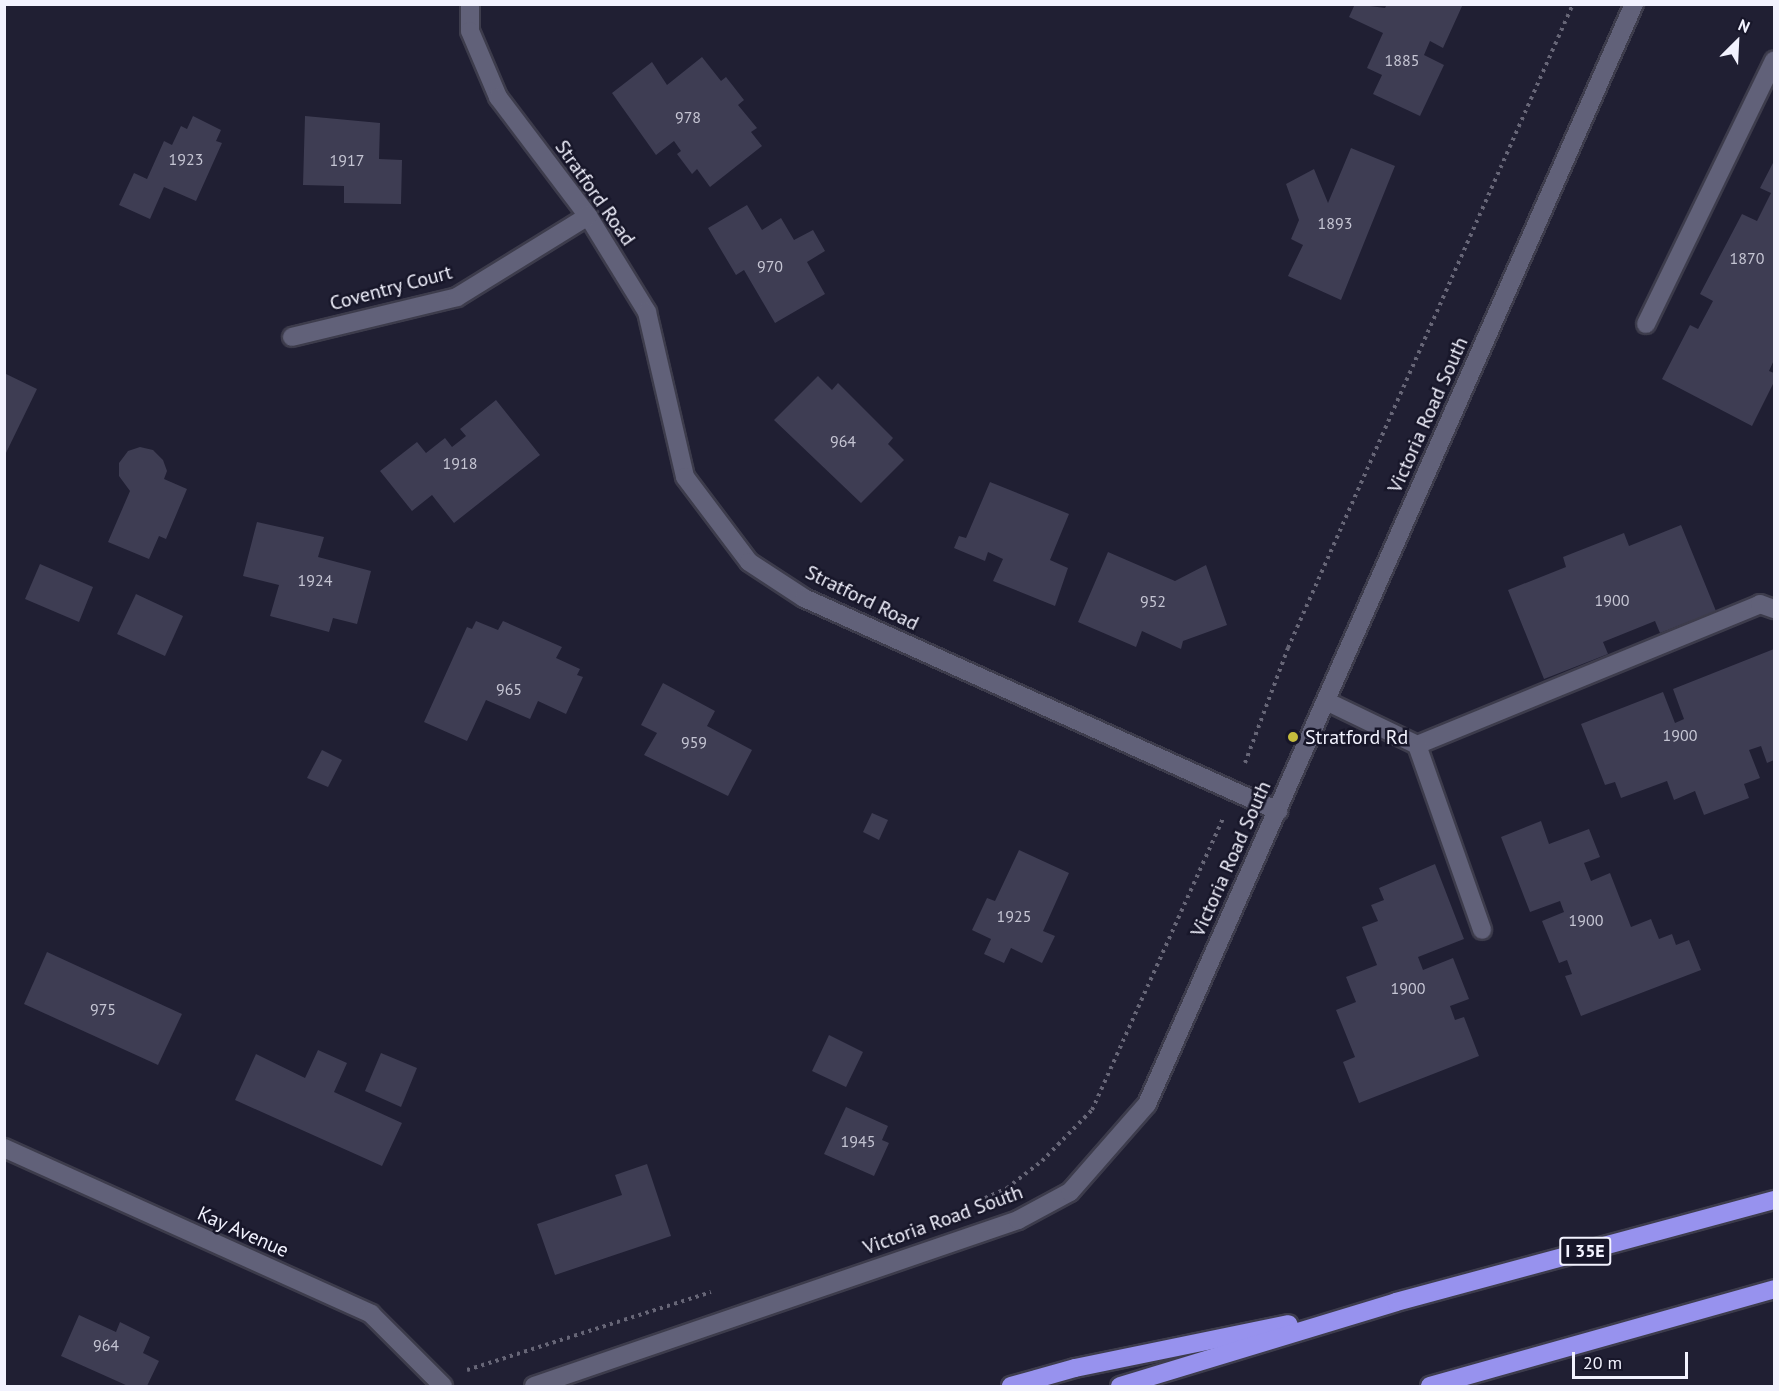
<!DOCTYPE html>
<style>
body{margin:0}
#map{position:relative;width:1779px;height:1391px;overflow:hidden;background:#201f33;font-family:"PT Sans",sans-serif}
div>[style]{position:absolute}
.building>*{inset:0;background:#3e3d53}
.path>*{height:4px;margin-top:-2px;transform-origin:0;background:repeating-linear-gradient(90deg,#676677 0 3px,transparent 0 7.5px)}
.roads{filter:drop-shadow(2px 0 #3d3c4c) drop-shadow(-2px 0 #3d3c4c) drop-shadow(0 2px #3d3c4c) drop-shadow(0 -2px #3d3c4c)}
.lane>*{height:18px;margin:-9px;padding:0 9px;transform-origin:9px;border-radius:9px;background:#616179}
.street>*{height:18px;margin:-9px;padding:0 9px;transform-origin:9px;border-radius:9px;background:#616179}
.secondary>*{height:18px;margin:-9px;padding:0 9px;transform-origin:9px;border-radius:9px;background:#616179}
.highway>*{height:18px;margin:-9px;padding:0 9px;transform-origin:9px;border-radius:9px;background:#9792ee}
.dots>*{width:16px;height:16px;translate:-50% -50%;box-sizing:border-box;border:3px solid #171629;border-radius:50%}
span{translate:-50% -50%;white-space:nowrap;text-align:center;line-height:1.15;-webkit-text-stroke:5px #171629;paint-order:stroke}
.number-label{font-size:16px;color:#c5c5d3}
.number-label span{-webkit-text-stroke-width:0}
.shield-label span{padding:2px 4px;background:#171629;border:2px solid;border-radius:4px;-webkit-text-stroke-width:0}
.shield-label{font-size:18px;color:#f2f2fe;font-weight:700}
.street-label{font-size:20px;color:#f2f2fe}
.poi-label{font-size:20px;color:#f2f2fe}
.left{translate:0 -50%;text-align:left}
.frame{position:absolute;inset:0;border:6px solid #f2f2fe;pointer-events:none}
.north{position:absolute;left:1707px;top:12px;width:60px;height:60px;-webkit-text-stroke:4px #171629;paint-order:stroke;rotate:24deg;font-size:16px;font-weight:700;line-height:24px;text-align:center;color:#f2f2fe}
.north::after{content:'';display:block;margin:auto;width:21px;height:27px;background:#f2f2fe;clip-path:polygon(50% 0,100% 100%,50% 72%,0 100%)}
.scale{position:absolute;left:1572px;top:1352px;width:116px;height:27px;box-sizing:border-box;border:3px solid #f2f2fe;border-top:0;padding-left:8px;font-size:18px;line-height:21px;white-space:nowrap;color:#f2f2fe;-webkit-text-stroke:4px #171629;paint-order:stroke}
</style>
<div id="map">
<div class="building">
<div style="clip-path:polygon(1355px 4px,1385px 8px,1387px 4px,1463px 4px,1443px 48px,1430px 41px,1424px 55px,1444px 65px,1420px 116px,1373px 94px,1382px 75px,1367px 68px,1383px 33px,1349px 17px)"></div>
<div style="clip-path:polygon(702px 57px,721px 81px,726px 77px,744px 100px,738px 105px,757px 128px,751px 132px,762px 146px,710px 187px,697px 169px,692px 174px,677px 154px,681px 151px,674px 141px,656px 155px,612px 93px,652px 62px,667px 85px)"></div>
<div style="clip-path:polygon(193px 116px,221px 130px,216px 141px,222px 143px,196px 201px,164px 187px,150px 219px,119px 205px,134px 173px,147px 179px,164px 141px,172px 145px,181px 126px,187px 129px)"></div>
<div style="clip-path:polygon(305px 116px,380px 123px,379px 159px,402px 160px,401px 204px,344px 203px,344px 186px,303px 185px)"></div>
<div style="clip-path:polygon(1351px 148px,1395px 166px,1341px 300px,1288px 276px,1303px 245px,1291px 239px,1299px 220px,1286px 184px,1314px 169px,1328px 203px)"></div>
<div style="clip-path:polygon(1774px 161px,1774px 360px,1769px 371px,1774px 373px,1774px 382px,1752px 426px,1662px 379px,1690px 325px,1698px 329px,1713px 301px,1700px 294px,1742px 214px,1757px 221px,1771px 193px,1760px 188px)"></div>
<div style="clip-path:polygon(747px 205px,762px 230px,781px 218px,794px 240px,813px 230px,825px 251px,807px 262px,825px 294px,775px 323px,744px 270px,736px 275px,708px 228px)"></div>
<div style="clip-path:polygon(4px 373px,37px 389px,4px 457px)"></div>
<div style="clip-path:polygon(818px 376px,832px 390px,838px 383px,893px 438px,888px 444px,904px 460px,861px 503px,774px 420px)"></div>
<div style="clip-path:polygon(496px 400px,540px 455px,454px 523px,432px 495px,412px 511px,380px 471px,417px 442px,426px 453px,445px 438px,452px 447px,466px 436px,460px 429px)"></div>
<div style="clip-path:polygon(140px 447px,153px 450px,163px 460px,167px 471px,164px 479px,187px 489px,166px 539px,159px 536px,149px 559px,108px 542px,130px 491px,119px 476px,119px 463px,128px 451px)"></div>
<div style="clip-path:polygon(990px 482px,1069px 514px,1050px 560px,1068px 568px,1055px 606px,993px 581px,1003px 559px,988px 552px,985px 561px,954px 548px,959px 536px,966px 538px)"></div>
<div style="clip-path:polygon(257px 522px,324px 537px,318px 557px,371px 571px,357px 624px,333px 618px,329px 632px,270px 616px,279px 585px,243px 576px)"></div>
<div style="clip-path:polygon(1681px 525px,1716px 611px,1660px 633px,1655px 621px,1603px 642px,1608px 654px,1544px 679px,1508px 590px,1566px 567px,1563px 557px,1624px 533px,1629px 546px)"></div>
<div style="clip-path:polygon(1108px 552px,1175px 581px,1206px 565px,1227px 625px,1183px 641px,1181px 649px,1142px 631px,1136px 647px,1078px 622px)"></div>
<div style="clip-path:polygon(40px 564px,93px 587px,79px 622px,25px 599px)"></div>
<div style="clip-path:polygon(136px 594px,183px 616px,165px 656px,117px 634px)"></div>
<div style="clip-path:polygon(476px 621px,498px 630px,503px 621px,562px 647px,556px 658px,580px 669px,577px 675px,583px 677px,566px 714px,538px 701px,530px 719px,486px 700px,467px 741px,424px 722px,467px 627px,472px 629px)"></div>
<div style="clip-path:polygon(1774px 649px,1774px 760px,1767px 763px,1761px 746px,1749px 750px,1760px 778px,1744px 784px,1749px 798px,1704px 815px,1695px 791px,1674px 800px,1667px 781px,1621px 798px,1615px 782px,1605px 785px,1581px 724px,1663px 692px,1675px 723px,1684px 719px,1673px 689px)"></div>
<div style="clip-path:polygon(663px 683px,715px 711px,707px 726px,752px 750px,728px 796px,644px 755px,657px 733px,641px 725px)"></div>
<div style="clip-path:polygon(322px 750px,342px 760px,328px 787px,307px 778px)"></div>
<div style="clip-path:polygon(872px 813px,888px 820px,879px 840px,863px 832px)"></div>
<div style="clip-path:polygon(1541px 821px,1549px 844px,1589px 829px,1600px 857px,1584px 863px,1591px 881px,1610px 873px,1631px 927px,1651px 919px,1659px 939px,1672px 934px,1676px 945px,1689px 940px,1701px 970px,1581px 1016px,1565px 976px,1572px 974px,1567px 960px,1559px 963px,1542px 921px,1564px 912px,1560px 901px,1530px 912px,1501px 837px)"></div>
<div style="clip-path:polygon(1019px 850px,1069px 873px,1043px 931px,1055px 936px,1042px 963px,1011px 948px,1004px 963px,984px 954px,991px 939px,972px 930px,987px 898px,995px 901px)"></div>
<div style="clip-path:polygon(1435px 864px,1464px 939px,1418px 957px,1423px 970px,1453px 958px,1469px 999px,1450px 1006px,1455px 1020px,1464px 1017px,1479px 1056px,1359px 1103px,1343px 1062px,1355px 1057px,1336px 1010px,1356px 1002px,1346px 977px,1377px 965px,1362px 927px,1378px 921px,1371px 905px,1384px 900px,1379px 888px)"></div>
<div style="clip-path:polygon(47px 952px,182px 1014px,158px 1065px,24px 1004px)"></div>
<div style="clip-path:polygon(829px 1035px,863px 1052px,846px 1087px,812px 1071px)"></div>
<div style="clip-path:polygon(318px 1050px,347px 1063px,334px 1092px,402px 1123px,382px 1166px,235px 1100px,256px 1054px,305px 1078px)"></div>
<div style="clip-path:polygon(381px 1053px,417px 1068px,401px 1107px,365px 1091px)"></div>
<div style="clip-path:polygon(846px 1107px,888px 1126px,882px 1140px,889px 1143px,874px 1176px,824px 1154px)"></div>
<div style="clip-path:polygon(647px 1164px,671px 1236px,555px 1275px,537px 1224px,622px 1195px,615px 1175px)"></div>
<div style="clip-path:polygon(79px 1315px,116px 1332px,120px 1322px,150px 1337px,143px 1353px,159px 1361px,147px 1386px,128px 1386px,61px 1356px)"></div>
</div>
<div class="path">
<div style="left:1245px;top:763px;width:123px;rotate:-69.5deg"></div>
<div style="left:1288px;top:648px;width:704px;rotate:-66.13deg"></div>
<div style="left:985px;top:1198px;width:24px;rotate:-24deg"></div>
<div style="left:1007px;top:1188px;width:44px;rotate:-37.6deg"></div>
<div style="left:1042px;top:1161px;width:71px;rotate:-45.6deg"></div>
<div style="left:1092px;top:1110px;width:320px;rotate:-65.8deg"></div>
<div style="left:467px;top:1370px;width:256px;rotate:-17.7deg"></div>
</div>
<div class="roads">
<div class="lane">
<div style="left:1646px;top:324px;width:293px;rotate:-64.1deg"></div>
<div style="left:1326px;top:701px;width:101px;rotate:25.8deg"></div>
<div style="left:1417px;top:745px;width:371px;rotate:-22.3deg"></div>
<div style="left:1760px;top:604px;width:15px;rotate:20deg"></div>
<div style="left:1417px;top:745px;width:196px;rotate:70.6deg"></div>
</div>
<div class="street">
<div style="left:470px;top:4px;width:27px;rotate:90deg"></div>
<div style="left:470px;top:31px;width:72px;rotate:67deg"></div>
<div style="left:498px;top:97px;width:149px;rotate:52.9deg"></div>
<div style="left:588px;top:216px;width:113px;rotate:58.4deg"></div>
<div style="left:647px;top:312px;width:169px;rotate:77deg"></div>
<div style="left:685px;top:477px;width:106px;rotate:53deg"></div>
<div style="left:749px;top:562px;width:66px;rotate:33.2deg"></div>
<div style="left:804px;top:598px;width:520px;rotate:24.2deg"></div>
<div style="left:292px;top:337px;width:170px;rotate:-13.6deg"></div>
<div style="left:457px;top:297px;width:154px;rotate:-31.7deg"></div>
<div style="left:4px;top:1148px;width:403px;rotate:24.3deg"></div>
<div style="left:371px;top:1314px;width:102px;rotate:45deg"></div>
</div>
<div class="secondary">
<div style="left:534px;top:1386px;width:512px;rotate:-18.93deg"></div>
<div style="left:1018px;top:1220px;width:59px;rotate:-28.3deg"></div>
<div style="left:1070px;top:1192px;width:117px;rotate:-48.8deg"></div>
<div style="left:1147px;top:1104px;width:1203px;rotate:-66.12deg"></div>
</div>
<div class="highway">
<div style="left:1011px;top:1386px;width:66px;rotate:-15.7deg"></div>
<div style="left:1075px;top:1368px;width:218px;rotate:-11.6deg"></div>
<div style="left:1120px;top:1386px;width:288px;rotate:-16.9deg"></div>
<div style="left:1396px;top:1302px;width:392px;rotate:-15.1deg"></div>
<div style="left:1430px;top:1386px;width:357px;rotate:-15.7deg"></div>
</div>
</div>
<div class="dots">
<div style="left:1293px;top:737px;background:#c5bc3d"></div>
</div>
<div class="number-label">
<span style="left:1402px;top:60px">1885</span>
<span style="left:688px;top:117px">978</span>
<span style="left:186px;top:159px">1923</span>
<span style="left:347px;top:160px">1917</span>
<span style="left:1335px;top:223px">1893</span>
<span style="left:1747px;top:258px">1870</span>
<span style="left:770px;top:266px">970</span>
<span style="left:843px;top:441px">964</span>
<span style="left:460px;top:463px">1918</span>
<span style="left:315px;top:580px">1924</span>
<span style="left:1612px;top:600px">1900</span>
<span style="left:1153px;top:601px">952</span>
<span style="left:509px;top:689px">965</span>
<span style="left:1680px;top:735px">1900</span>
<span style="left:694px;top:742px">959</span>
<span style="left:1014px;top:916px">1925</span>
<span style="left:1586px;top:920px">1900</span>
<span style="left:1408px;top:988px">1900</span>
<span style="left:103px;top:1009px">975</span>
<span style="left:858px;top:1141px">1945</span>
<span style="left:106px;top:1345px">964</span>
</div>
<div class="shield-label">
<span style="left:1585px;top:1251px">I 35E</span>
</div>
<div class="street-label">
<span style="left:595px;top:193px;rotate:55deg">Stratford Road</span>
<span style="left:391px;top:288px;rotate:-15deg">Coventry Court</span>
<span style="left:1428px;top:415px;rotate:-66deg">Victoria Road South</span>
<span style="left:862px;top:598px;rotate:26deg">Stratford Road</span>
<span style="left:1231px;top:859px;rotate:-66deg">Victoria Road South</span>
<span style="left:943px;top:1220px;rotate:-20deg">Victoria Road South</span>
<span style="left:243px;top:1232px;rotate:24deg">Kay Avenue</span>
</div>
<div class="poi-label">
<span class="left" style="left:1305px;top:737px">Stratford Rd</span>
</div>
<div class="frame"></div>
<div class="north">N</div>
<div class="scale">20 m</div>
</div>
